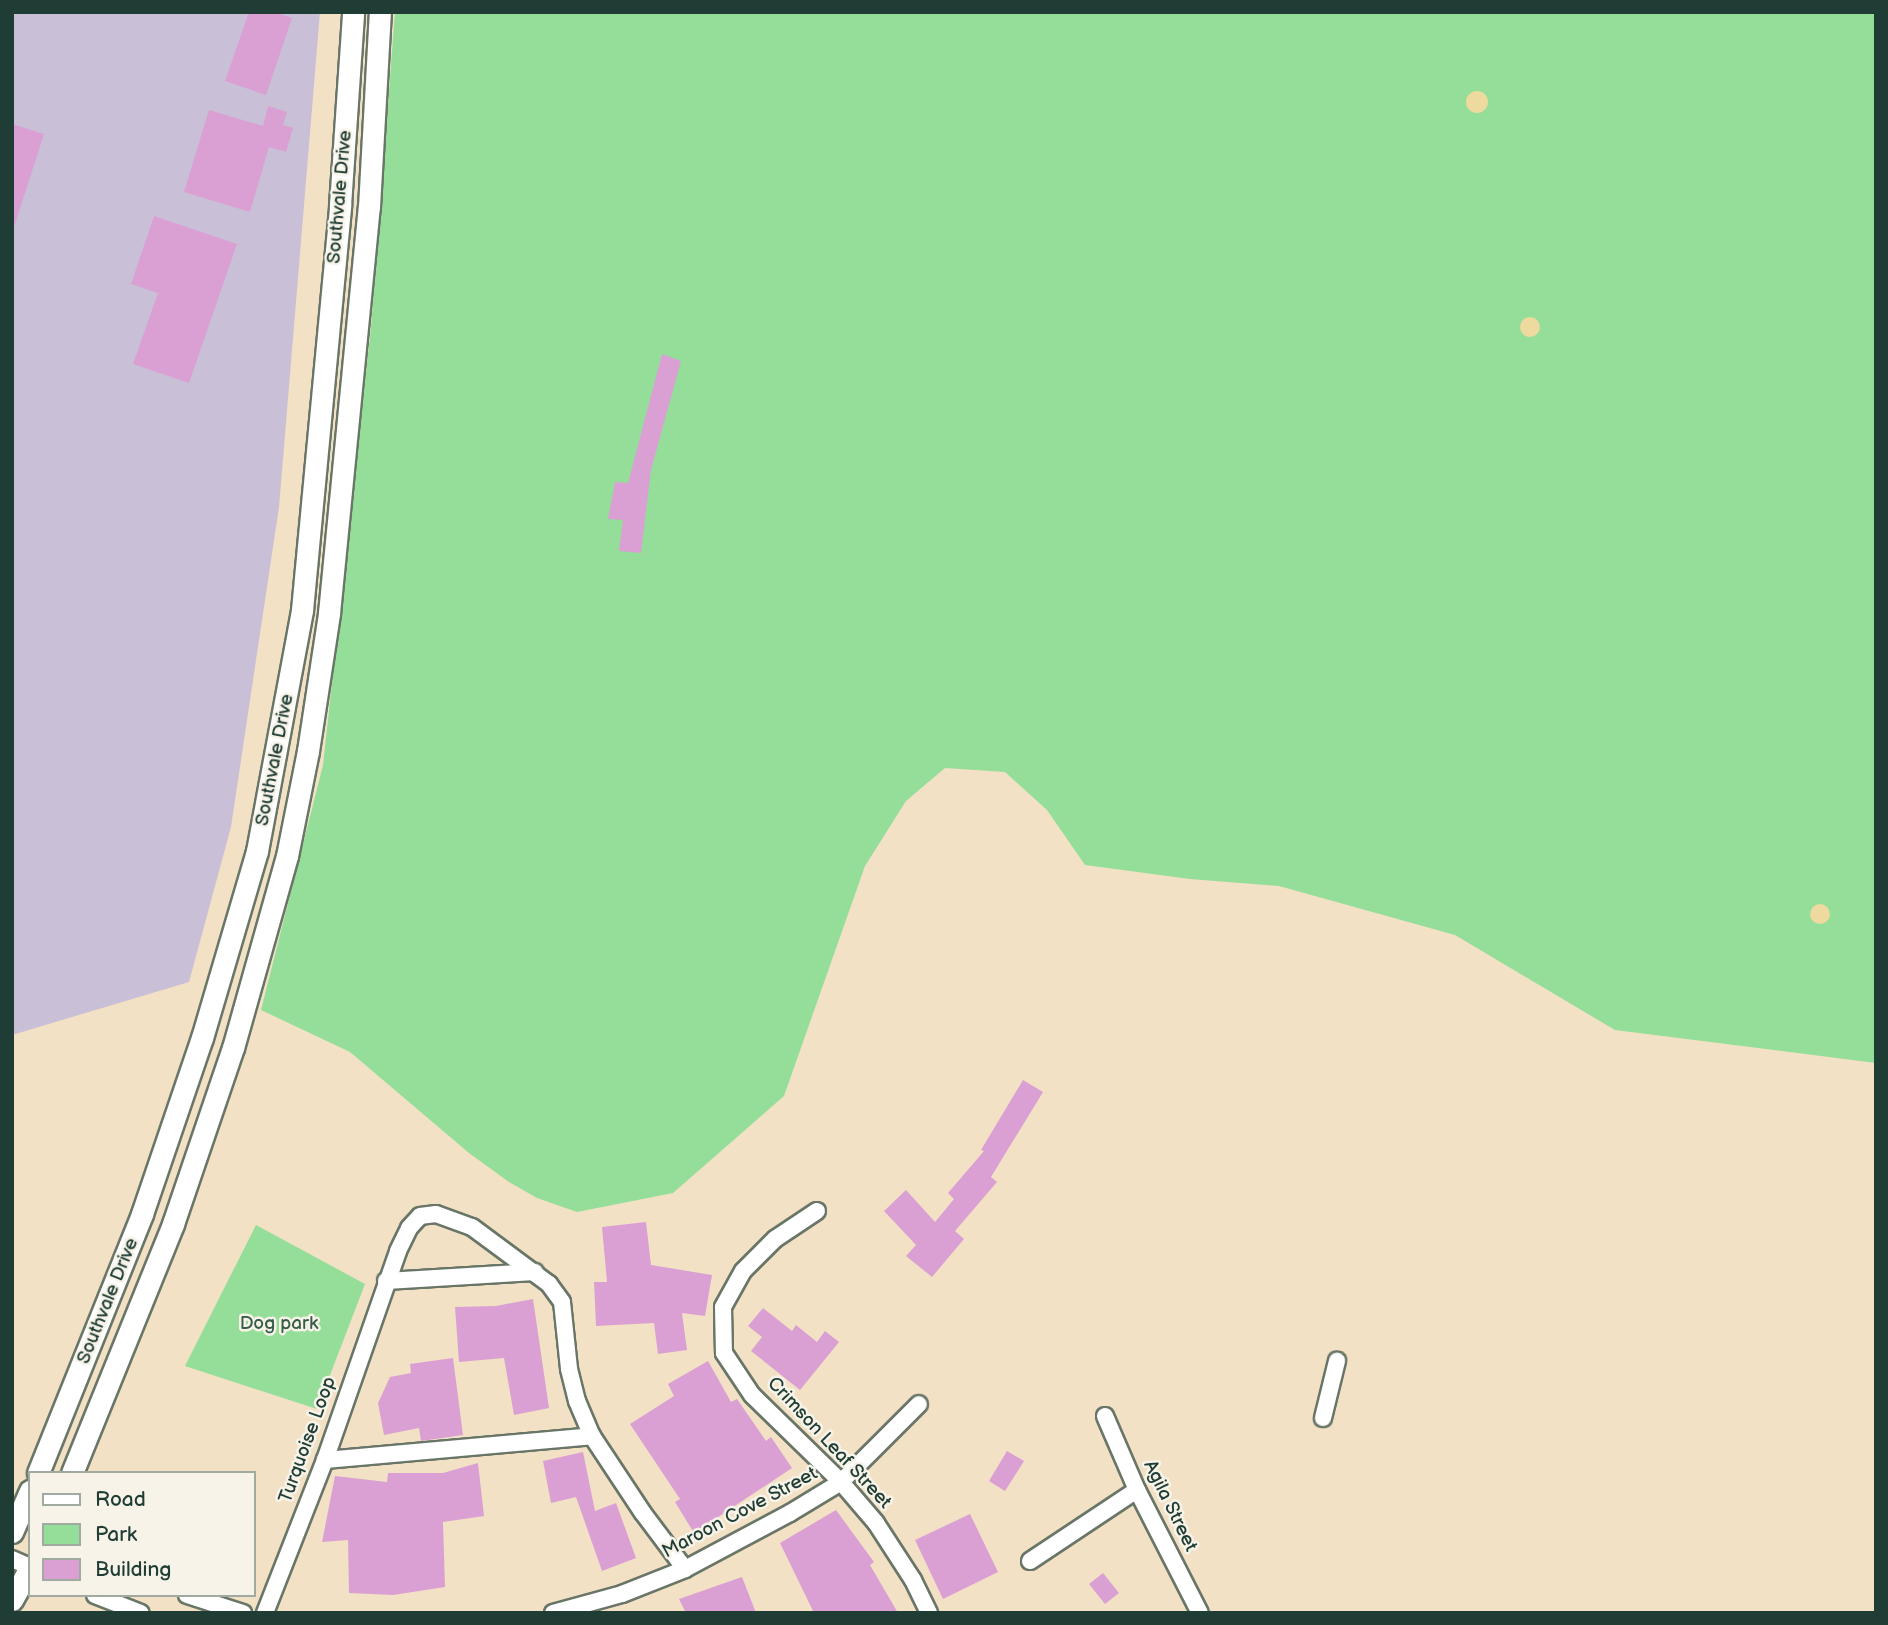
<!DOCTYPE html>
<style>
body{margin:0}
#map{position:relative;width:1888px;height:1625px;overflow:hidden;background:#f2e1c5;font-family:"Balsamiq Sans",sans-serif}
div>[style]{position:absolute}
.industrial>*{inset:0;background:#c9bfd7}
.green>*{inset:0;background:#94de9a}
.sand>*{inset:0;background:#eeda9e}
.round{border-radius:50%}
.building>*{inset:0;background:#daa0d3}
.roads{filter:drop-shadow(2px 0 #697667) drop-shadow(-2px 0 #697667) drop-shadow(0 2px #697667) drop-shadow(0 -2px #697667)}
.minor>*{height:16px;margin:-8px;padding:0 8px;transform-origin:8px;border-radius:8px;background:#fff}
.tertiary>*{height:21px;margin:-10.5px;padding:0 10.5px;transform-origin:10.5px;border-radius:10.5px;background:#fff}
span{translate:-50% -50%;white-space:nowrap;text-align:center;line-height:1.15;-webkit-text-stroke:5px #f7f3e8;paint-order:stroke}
.street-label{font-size:19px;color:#1f3d34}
.park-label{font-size:19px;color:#365d48}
.frame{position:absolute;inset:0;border:14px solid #1f3d34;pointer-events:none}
.legend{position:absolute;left:28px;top:1471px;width:228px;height:126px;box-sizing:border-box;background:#f7f3e8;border:2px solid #a1aaa0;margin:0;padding:9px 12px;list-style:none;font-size:21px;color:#1f3d34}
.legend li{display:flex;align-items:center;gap:14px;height:35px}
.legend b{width:35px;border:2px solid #a1aaa0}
</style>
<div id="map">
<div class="industrial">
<div style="clip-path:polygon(12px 12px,320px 12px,279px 507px,231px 827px,189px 982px,12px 1035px)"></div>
</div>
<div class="green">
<div style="clip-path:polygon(395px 12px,1876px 12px,1876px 1063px,1615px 1030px,1455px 935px,1279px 886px,1190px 879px,1085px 865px,1047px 810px,1005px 772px,945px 768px,906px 801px,865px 866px,784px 1096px,673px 1193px,577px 1212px,537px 1198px,509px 1182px,469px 1153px,350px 1052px,261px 1010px,323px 765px,371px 327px)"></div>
<div style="clip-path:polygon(256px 1225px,365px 1284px,317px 1409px,185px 1366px)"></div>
</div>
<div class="sand">
<div class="round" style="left:1466px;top:91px;width:22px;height:22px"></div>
<div class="round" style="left:1520px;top:317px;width:20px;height:20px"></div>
<div class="round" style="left:1810px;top:904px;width:20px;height:20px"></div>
</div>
<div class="building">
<div style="clip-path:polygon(249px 12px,274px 12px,292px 18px,266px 95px,225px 81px)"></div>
<div style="clip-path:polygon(268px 106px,287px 112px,283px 125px,293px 128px,286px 152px,269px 147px,250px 212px,184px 192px,209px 110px,263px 126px)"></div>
<div style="clip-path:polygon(12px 124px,44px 134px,15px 224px,12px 223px)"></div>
<div style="clip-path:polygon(154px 216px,237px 244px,189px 383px,133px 364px,158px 293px,131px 284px)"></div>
<div style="clip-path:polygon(662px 354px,681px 361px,651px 470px,641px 553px,619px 551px,623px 520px,608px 519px,615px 482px,628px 483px)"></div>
<div style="clip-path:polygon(1023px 1080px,1043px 1092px,991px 1177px,997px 1182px,955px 1231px,964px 1239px,932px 1277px,906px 1256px,916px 1245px,884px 1211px,906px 1190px,935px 1222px,954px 1199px,948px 1193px,984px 1151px,981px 1150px)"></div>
<div style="clip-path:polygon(646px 1222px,651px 1265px,712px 1275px,705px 1316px,682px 1313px,687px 1350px,658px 1354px,654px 1323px,596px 1326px,594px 1282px,607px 1282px,602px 1227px)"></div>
<div style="clip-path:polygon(533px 1299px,549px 1408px,514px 1415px,504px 1358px,459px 1362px,455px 1307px,496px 1306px)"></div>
<div style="clip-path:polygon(763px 1308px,792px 1331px,796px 1325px,817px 1342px,825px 1331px,839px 1342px,800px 1390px,751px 1351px,762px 1337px,748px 1326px)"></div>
<div style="clip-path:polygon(453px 1358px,463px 1435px,421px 1441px,419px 1428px,384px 1435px,378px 1403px,390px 1377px,411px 1373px,410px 1364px)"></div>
<div style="clip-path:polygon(708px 1361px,731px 1402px,737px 1399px,766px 1441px,771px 1437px,792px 1468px,694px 1533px,675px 1502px,680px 1499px,630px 1424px,674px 1396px,668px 1384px)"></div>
<div style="clip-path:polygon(1007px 1451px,1024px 1461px,1005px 1491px,989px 1481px)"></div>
<div style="clip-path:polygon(583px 1452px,595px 1511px,616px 1503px,636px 1558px,602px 1571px,576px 1497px,551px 1503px,543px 1461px)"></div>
<div style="clip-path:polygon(478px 1463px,484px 1516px,443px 1522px,445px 1587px,393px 1595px,349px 1593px,348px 1540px,322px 1542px,335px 1476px,387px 1482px,388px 1473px,443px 1473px)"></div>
<div style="clip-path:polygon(836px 1510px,874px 1562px,870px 1565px,898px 1613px,814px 1613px,780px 1543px)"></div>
<div style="clip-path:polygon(970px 1514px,998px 1572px,943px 1599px,915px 1540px)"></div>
<div style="clip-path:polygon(1103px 1573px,1119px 1593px,1105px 1604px,1089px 1584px)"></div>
<div style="clip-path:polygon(742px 1577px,756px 1613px,686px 1613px,679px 1599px)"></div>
</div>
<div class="roads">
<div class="minor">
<div style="left:817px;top:1211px;width:50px;rotate:146.3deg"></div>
<div style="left:775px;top:1239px;width:45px;rotate:135deg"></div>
<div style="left:743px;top:1271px;width:41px;rotate:119.1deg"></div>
<div style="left:723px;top:1307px;width:46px;rotate:88.8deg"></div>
<div style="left:724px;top:1353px;width:50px;rotate:56.3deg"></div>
<div style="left:752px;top:1395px;width:124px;rotate:44.3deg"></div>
<div style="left:841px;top:1482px;width:54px;rotate:49.5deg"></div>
<div style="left:876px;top:1523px;width:68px;rotate:57deg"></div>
<div style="left:913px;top:1580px;width:37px;rotate:64deg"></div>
<div style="left:386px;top:1281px;width:149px;rotate:-3.5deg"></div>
<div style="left:1105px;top:1416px;width:81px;rotate:66.6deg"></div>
<div style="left:1137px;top:1490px;width:138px;rotate:62.9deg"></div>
<div style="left:1323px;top:1418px;width:59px;rotate:-76.2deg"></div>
<div style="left:325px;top:1460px;width:268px;rotate:-5.1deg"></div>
<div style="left:12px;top:1559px;width:20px;rotate:24deg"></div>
<div style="left:1030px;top:1561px;width:128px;rotate:-33.6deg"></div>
<div style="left:95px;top:1595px;width:49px;rotate:21.4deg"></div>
<div style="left:187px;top:1595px;width:59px;rotate:17.8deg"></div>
<div style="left:265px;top:1613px;width:164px;rotate:-68.6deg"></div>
<div style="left:325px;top:1460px;width:221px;rotate:-70.7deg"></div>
<div style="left:398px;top:1251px;width:25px;rotate:-64deg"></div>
<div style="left:409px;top:1228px;width:16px;rotate:-47deg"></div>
<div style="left:420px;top:1216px;width:16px;rotate:-7deg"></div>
<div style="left:436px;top:1214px;width:38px;rotate:20deg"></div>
<div style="left:472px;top:1227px;width:96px;rotate:36.5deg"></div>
<div style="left:549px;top:1284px;width:22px;rotate:54deg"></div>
<div style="left:562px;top:1302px;width:67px;rotate:84deg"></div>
<div style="left:569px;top:1369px;width:33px;rotate:76deg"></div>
<div style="left:577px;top:1401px;width:38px;rotate:67deg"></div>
<div style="left:592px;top:1436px;width:92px;rotate:56.5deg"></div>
<div style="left:643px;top:1513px;width:70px;rotate:53.1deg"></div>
<div style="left:553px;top:1613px;width:72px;rotate:-15.4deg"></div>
<div style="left:622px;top:1594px;width:68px;rotate:-21.6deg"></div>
<div style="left:685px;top:1569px;width:119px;rotate:-28.1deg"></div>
<div style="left:790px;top:1513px;width:60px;rotate:-31.3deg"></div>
<div style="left:841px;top:1482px;width:110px;rotate:-45deg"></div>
</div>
<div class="tertiary">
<div style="left:38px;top:1473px;width:279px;rotate:-68.1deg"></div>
<div style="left:142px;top:1214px;width:186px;rotate:-71.2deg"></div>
<div style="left:202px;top:1038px;width:195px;rotate:-73.6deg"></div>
<div style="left:257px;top:851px;width:245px;rotate:-79.4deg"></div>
<div style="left:302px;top:610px;width:407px;rotate:-84.6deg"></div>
<div style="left:340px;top:205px;width:193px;rotate:-86.1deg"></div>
<div style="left:72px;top:1473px;width:269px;rotate:-67.9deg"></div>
<div style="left:173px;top:1224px;width:186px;rotate:-71.2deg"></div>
<div style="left:233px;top:1048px;width:199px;rotate:-74.3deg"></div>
<div style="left:287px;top:856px;width:107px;rotate:-78.7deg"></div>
<div style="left:308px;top:751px;width:140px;rotate:-81.3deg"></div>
<div style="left:329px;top:613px;width:408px;rotate:-84.4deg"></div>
<div style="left:369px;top:207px;width:195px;rotate:-86.8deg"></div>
<div style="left:12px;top:1532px;width:45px;rotate:-66.3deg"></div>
<div style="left:12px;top:1600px;width:37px;rotate:-61deg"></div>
</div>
</div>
<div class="street-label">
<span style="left:340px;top:197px;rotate:-85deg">Southvale Drive</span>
<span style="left:275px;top:760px;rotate:-79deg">Southvale Drive</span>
<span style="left:108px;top:1301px;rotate:-68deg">Southvale Drive</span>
<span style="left:308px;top:1440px;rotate:-70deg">Turquoise Loop</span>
<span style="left:829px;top:1443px;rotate:47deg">Crimson Leaf Street</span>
<span style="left:1170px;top:1506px;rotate:64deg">Agila Street</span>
<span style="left:740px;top:1513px;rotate:-28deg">Maroon Cove Street</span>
</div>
<div class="park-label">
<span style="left:279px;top:1324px">Dog park</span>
</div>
<div class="frame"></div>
<ul class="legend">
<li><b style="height:9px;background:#fff"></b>Road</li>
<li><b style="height:19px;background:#94de9a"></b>Park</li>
<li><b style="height:19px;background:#daa0d3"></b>Building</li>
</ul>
</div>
